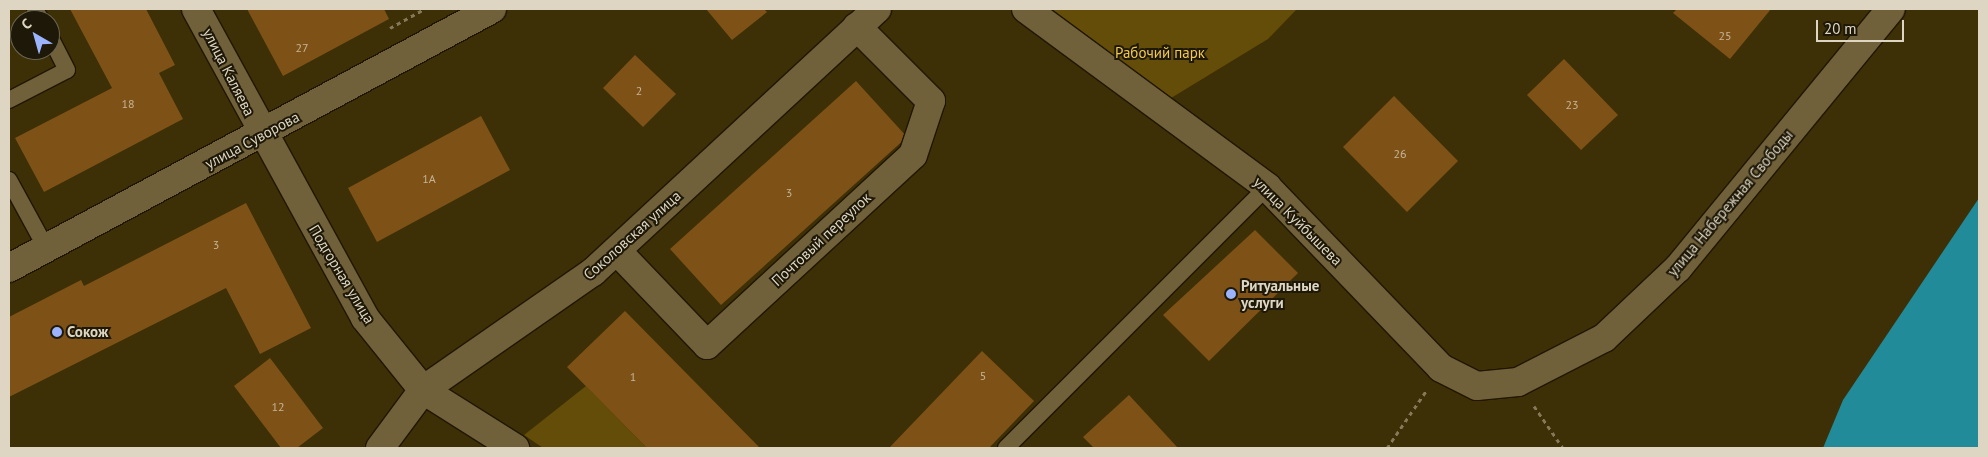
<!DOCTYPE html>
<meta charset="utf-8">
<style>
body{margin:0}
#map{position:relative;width:1988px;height:457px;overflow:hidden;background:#3d2f06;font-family:"PT Sans",sans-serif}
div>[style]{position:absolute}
.green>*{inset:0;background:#634d08}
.water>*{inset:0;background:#218b99}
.building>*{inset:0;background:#7e5217}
.path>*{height:3px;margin-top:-1.5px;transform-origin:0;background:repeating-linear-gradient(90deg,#85795a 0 4px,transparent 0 8px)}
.roads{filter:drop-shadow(1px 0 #211700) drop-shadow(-1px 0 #211700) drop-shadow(0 1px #211700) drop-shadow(0 -1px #211700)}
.service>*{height:16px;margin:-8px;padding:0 8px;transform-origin:8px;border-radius:8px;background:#70613b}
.minor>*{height:28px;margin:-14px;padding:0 14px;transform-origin:14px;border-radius:14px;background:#70613b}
.tertiary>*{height:28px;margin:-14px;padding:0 14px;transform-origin:14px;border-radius:14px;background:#70613b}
.dots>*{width:14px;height:14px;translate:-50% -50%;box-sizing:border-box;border:2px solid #1e1808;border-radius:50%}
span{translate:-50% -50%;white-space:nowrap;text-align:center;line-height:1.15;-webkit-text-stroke:4px #1e1808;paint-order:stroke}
.number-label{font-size:12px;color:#c6b597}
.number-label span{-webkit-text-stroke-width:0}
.park-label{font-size:15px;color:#f5c94c}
.street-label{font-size:15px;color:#ded6c2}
.poi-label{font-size:15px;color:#ded6c2;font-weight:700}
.left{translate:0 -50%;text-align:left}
.frame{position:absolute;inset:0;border:10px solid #ded6c2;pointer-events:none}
.north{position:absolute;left:10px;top:10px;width:50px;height:50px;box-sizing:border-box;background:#1e1808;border:1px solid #6b6452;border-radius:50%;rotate:322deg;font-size:14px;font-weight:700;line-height:20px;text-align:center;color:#ded6c2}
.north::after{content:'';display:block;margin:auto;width:18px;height:22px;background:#9bb4fd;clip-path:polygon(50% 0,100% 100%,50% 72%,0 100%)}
.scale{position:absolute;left:1816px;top:20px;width:88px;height:22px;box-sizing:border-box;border:2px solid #ded6c2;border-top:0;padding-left:6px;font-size:15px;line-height:18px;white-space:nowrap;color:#ded6c2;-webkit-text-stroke:4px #1e1808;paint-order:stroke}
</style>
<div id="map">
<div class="green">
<div style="clip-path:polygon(1026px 9px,1297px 9px,1268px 39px,1158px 106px)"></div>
<div style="clip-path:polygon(586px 386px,647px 448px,543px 448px,524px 435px)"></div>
</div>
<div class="water">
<div style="clip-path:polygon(1979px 198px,1979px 448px,1823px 448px,1843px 400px)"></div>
</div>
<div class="building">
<div style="clip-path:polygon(70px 9px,146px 9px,175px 65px,159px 73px,183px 119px,44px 192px,15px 138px,112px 88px)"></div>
<div style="clip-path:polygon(247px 9px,384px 9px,389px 19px,283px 76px)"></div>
<div style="clip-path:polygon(706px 9px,764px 9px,767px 12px,732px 40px)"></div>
<div style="clip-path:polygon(1677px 9px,1771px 9px,1730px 59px,1673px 13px)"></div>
<div style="clip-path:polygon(635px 55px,676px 94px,643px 127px,603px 88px)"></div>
<div style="clip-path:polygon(1564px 59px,1618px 115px,1581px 150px,1527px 95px)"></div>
<div style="clip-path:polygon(856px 81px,907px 137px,721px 305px,670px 249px)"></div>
<div style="clip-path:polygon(1394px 96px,1458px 161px,1407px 212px,1343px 147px)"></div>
<div style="clip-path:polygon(481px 116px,510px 170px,377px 242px,348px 188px)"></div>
<div style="clip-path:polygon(246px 203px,311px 328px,260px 354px,226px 288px,9px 397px,9px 317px,81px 280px,84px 286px)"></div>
<div style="clip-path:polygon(1255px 230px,1298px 273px,1209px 361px,1163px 315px)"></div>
<div style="clip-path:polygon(625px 311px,760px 448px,647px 448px,567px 367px)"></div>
<div style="clip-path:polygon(982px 351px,1034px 401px,989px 448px,889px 448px)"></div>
<div style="clip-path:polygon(270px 358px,323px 428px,297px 448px,281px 448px,234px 386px)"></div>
<div style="clip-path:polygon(1129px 395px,1178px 448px,1094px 448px,1083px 437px)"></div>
</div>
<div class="path">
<div style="left:390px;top:28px;width:39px;rotate:-29deg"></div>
<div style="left:1534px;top:406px;width:51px;rotate:55.4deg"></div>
<div style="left:1387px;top:448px;width:69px;rotate:-55.6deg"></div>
</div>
<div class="roads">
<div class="service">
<div style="left:35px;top:9px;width:13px;rotate:61deg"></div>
<div style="left:9px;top:100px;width:65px;rotate:-27.3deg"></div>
<div style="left:67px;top:70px;width:37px;rotate:-117deg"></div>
<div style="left:9px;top:180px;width:77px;rotate:61.4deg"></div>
<div style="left:1006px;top:448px;width:369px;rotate:-45deg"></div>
</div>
<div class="minor">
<div style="left:196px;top:9px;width:352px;rotate:61.3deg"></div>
<div style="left:365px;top:318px;width:92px;rotate:51.1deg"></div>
<div style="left:423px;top:390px;width:109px;rotate:32.2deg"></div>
<div style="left:1026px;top:9px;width:300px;rotate:36.4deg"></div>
<div style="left:1267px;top:187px;width:251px;rotate:46.1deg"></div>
<div style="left:1441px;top:368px;width:40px;rotate:26.6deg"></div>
<div style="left:1477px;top:386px;width:41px;rotate:-5.6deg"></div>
<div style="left:1518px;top:382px;width:97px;rotate:-27.1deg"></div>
<div style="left:1604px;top:338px;width:102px;rotate:-43.4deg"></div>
<div style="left:1678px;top:268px;width:335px;rotate:-50.6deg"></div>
<div style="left:617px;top:251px;width:130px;rotate:46.2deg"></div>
<div style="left:707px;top:345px;width:280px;rotate:-42.7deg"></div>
<div style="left:913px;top:155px;width:57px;rotate:-71.6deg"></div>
<div style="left:931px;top:101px;width:105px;rotate:-135deg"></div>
<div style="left:380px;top:448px;width:72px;rotate:-53.4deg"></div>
<div style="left:423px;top:390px;width:207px;rotate:-34.8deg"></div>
<div style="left:593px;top:272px;width:387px;rotate:-42.8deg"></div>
</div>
<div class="tertiary">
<div style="left:9px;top:268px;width:548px;rotate:-28.2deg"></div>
</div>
</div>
<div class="dots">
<div style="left:1231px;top:294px;background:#9bb4fd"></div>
<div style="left:57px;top:332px;background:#9bb4fd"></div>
</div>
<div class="number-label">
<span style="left:1725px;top:36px">25</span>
<span style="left:302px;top:48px">27</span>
<span style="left:639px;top:91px">2</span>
<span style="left:128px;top:104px">18</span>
<span style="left:1572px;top:105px">23</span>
<span style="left:1400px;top:154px">26</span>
<span style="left:429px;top:179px">1А</span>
<span style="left:789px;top:193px">3</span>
<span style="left:216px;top:245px">3</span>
<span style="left:983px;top:376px">5</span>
<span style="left:633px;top:377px">1</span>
<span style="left:278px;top:407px">12</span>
</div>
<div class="park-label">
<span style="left:1160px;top:53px">Рабочий парк</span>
</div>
<div class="street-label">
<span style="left:229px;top:72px;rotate:63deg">улица Каляева</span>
<span style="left:252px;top:140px;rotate:-28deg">улица Суворова</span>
<span style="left:1730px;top:203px;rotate:-50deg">улица Набережная Свободы</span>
<span style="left:1298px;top:221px;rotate:45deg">улица Куйбышева</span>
<span style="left:632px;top:235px;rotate:-42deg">Соколовская улица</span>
<span style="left:821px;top:239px;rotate:-43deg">Почтовый переулок</span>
<span style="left:342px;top:274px;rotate:59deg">Подгорная улица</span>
</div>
<div class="poi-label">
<span class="left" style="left:1241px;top:294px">Ритуальные<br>услуги</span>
<span class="left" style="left:67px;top:332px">Сокож</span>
</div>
<div class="frame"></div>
<div class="north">С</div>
<div class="scale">20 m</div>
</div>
